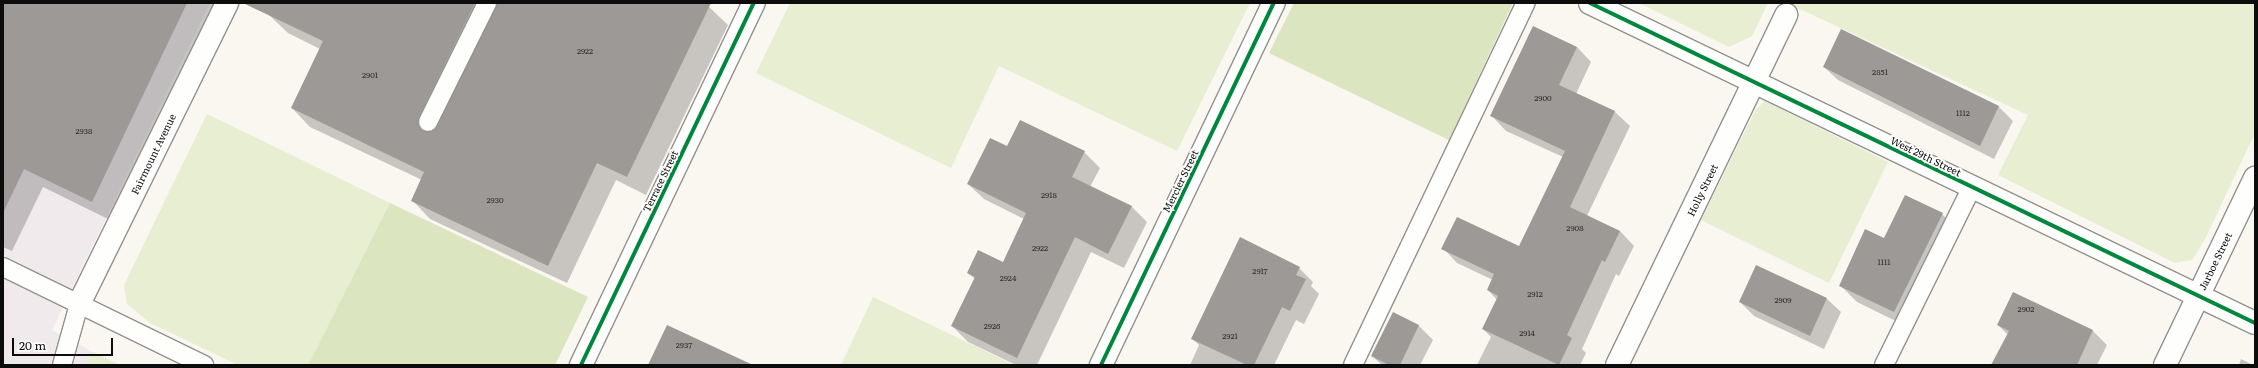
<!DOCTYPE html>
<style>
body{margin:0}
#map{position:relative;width:2258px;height:368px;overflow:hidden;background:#faf6f0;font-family:Literata,serif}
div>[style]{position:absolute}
.industrial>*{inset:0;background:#f0eaed}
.green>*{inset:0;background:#e8eed1}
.forest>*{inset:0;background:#dbe5bf}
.shadow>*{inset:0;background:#0003}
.building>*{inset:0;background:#9c9996}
.roads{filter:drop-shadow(1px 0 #93918f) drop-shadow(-1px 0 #93918f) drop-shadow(0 1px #93918f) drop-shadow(0 -1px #93918f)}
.service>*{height:18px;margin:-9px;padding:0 9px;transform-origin:9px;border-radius:9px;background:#fefefd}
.minor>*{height:22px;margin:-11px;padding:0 11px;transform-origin:11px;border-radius:11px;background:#fefefd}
.cycleway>*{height:4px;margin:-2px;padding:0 2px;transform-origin:2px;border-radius:2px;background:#00873e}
span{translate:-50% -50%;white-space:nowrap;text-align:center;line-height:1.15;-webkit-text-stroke:4px #fff;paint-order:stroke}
.number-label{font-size:8px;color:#302f2e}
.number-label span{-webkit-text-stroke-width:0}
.street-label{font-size:10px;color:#0c0c0c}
.frame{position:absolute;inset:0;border:4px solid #0c0c0c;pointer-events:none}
.scale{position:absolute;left:12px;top:338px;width:101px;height:18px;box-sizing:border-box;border:2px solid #0c0c0c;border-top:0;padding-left:5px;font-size:12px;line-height:14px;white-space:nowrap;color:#0c0c0c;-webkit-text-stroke:3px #fff;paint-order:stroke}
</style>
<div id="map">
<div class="industrial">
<div style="clip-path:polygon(3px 3px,210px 3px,52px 330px,93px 352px,86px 365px,3px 365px)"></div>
</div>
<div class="green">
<div style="clip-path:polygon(790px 3px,1250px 3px,1177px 151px,999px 66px,951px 168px,756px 73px)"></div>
<div style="clip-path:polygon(1639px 3px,1768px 3px,1752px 36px,1729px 47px)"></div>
<div style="clip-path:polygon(1782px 3px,2255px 3px,2255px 133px,2205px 239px,2192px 260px,2175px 263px,1998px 175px,2028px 115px,1804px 11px)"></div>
<div style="clip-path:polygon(1765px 101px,1888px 162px,1829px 283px,1701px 220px,1756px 109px)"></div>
<div style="clip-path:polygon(207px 114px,390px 203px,308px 365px,238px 365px,150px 323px,127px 304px,124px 285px)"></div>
<div style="clip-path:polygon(873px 297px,1014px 365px,841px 365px)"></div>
<div style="clip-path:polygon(93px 352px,120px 365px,86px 365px)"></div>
</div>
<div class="forest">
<div style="clip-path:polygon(1294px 3px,1513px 3px,1449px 140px,1269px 53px)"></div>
<div style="clip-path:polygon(390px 203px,588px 297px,555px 365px,308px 365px)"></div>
</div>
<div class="shadow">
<div style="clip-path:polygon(3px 3px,214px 3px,110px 220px,43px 187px,12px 251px,3px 247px)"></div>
<div style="clip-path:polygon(275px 3px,702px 3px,709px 7px,728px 25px,646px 195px,616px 180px,567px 283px,430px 219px,412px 200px,422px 180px,310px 127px,292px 108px,320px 49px,288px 33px,269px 15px)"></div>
<div style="clip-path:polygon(1842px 31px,1999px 107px,2013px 121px,1994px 159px,1838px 80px,1824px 67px)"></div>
<div style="clip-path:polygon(1577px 47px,1591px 62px,1576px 94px,1615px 112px,1630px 126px,1587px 216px,1620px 231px,1634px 246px,1619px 276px,1616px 274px,1582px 349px,1586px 353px,1580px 365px,1477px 365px,1491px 337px,1483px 329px,1497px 300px,1488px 290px,1493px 280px,1457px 263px,1443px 248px,1519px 248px,1563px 157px,1506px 131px,1492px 116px)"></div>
<div style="clip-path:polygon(1007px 147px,1084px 152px,1100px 168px,1090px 187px,1131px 206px,1147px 222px,1124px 268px,1091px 252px,1037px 365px,1016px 365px,968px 342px,952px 326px,975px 279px,968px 273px,1004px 263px,1024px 219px,984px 199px,968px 184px)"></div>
<div style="clip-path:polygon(1942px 214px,1959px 231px,1912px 329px,1857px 302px,1840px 285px,1884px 240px)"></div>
<div style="clip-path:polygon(1240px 239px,1299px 268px,1313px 282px,1311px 286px,1319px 294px,1304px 324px,1296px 320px,1274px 365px,1190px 365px,1199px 345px,1193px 339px)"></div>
<div style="clip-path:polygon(1757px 266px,1827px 299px,1841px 312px,1824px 349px,1754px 316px,1740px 302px)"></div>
<div style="clip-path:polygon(2013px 293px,2093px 331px,2107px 345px,2097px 365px,1992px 365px,2008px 335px,1998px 325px)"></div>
<div style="clip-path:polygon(1394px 314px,1419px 326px,1433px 340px,1420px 365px,1382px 365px,1372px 356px)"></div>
<div style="clip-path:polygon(2241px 359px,2253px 365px,2239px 365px)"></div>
</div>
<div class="building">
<div style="clip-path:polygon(3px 3px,187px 3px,92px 202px,24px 169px,3px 213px)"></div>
<div style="clip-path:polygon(243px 3px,475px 3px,419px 117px,419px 127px,428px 132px,437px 127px,497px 3px,711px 3px,627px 177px,597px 163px,548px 266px,411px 201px,424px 172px,291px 108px,323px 41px)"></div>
<div style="clip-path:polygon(1533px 26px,1577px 47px,1559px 85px,1615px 111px,1570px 207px,1620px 231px,1605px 262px,1602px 260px,1567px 335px,1572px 338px,1559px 365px,1482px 329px,1498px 296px,1487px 290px,1494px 274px,1441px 249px,1457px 217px,1519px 246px,1565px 151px,1490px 116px)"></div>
<div style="clip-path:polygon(1841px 29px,1999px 106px,1980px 146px,1823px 67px)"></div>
<div style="clip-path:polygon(1020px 120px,1085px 151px,1072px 177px,1132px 206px,1108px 254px,1075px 237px,1017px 358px,951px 326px,975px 277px,967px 273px,978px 250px,1003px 262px,1026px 213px,967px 184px,990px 138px,1007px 146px)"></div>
<div style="clip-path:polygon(1905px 195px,1943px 213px,1894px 312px,1839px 286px,1865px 229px,1884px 238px)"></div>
<div style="clip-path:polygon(1240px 237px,1300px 267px,1296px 275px,1306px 279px,1290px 311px,1282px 307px,1254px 365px,1247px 365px,1191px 339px)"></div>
<div style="clip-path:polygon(1756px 265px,1827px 298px,1810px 336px,1739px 302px)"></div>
<div style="clip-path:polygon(2013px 292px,2093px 330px,2077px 365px,1991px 365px,2009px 331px,1997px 325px)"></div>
<div style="clip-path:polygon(1393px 312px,1419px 325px,1400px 365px,1389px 365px,1371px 356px)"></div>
<div style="clip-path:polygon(667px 325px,753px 365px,648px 365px)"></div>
</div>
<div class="roads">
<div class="service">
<div style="left:428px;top:122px;width:133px;rotate:-63.6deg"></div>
<div style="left:3px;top:267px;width:224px;rotate:26deg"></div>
<div style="left:62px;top:365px;width:63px;rotate:-74.4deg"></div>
<div style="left:1353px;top:365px;width:401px;rotate:-64.5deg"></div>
<div style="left:1884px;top:365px;width:199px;rotate:-63.7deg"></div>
</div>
<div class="minor">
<div style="left:1590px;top:3px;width:738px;rotate:25.7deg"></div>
<div style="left:79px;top:304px;width:335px;rotate:-63.8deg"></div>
<div style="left:581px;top:365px;width:401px;rotate:-64.5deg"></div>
<div style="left:1101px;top:365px;width:401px;rotate:-64.5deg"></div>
<div style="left:1617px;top:365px;width:389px;rotate:-64.2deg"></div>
<div style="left:2165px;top:365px;width:208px;rotate:-64.3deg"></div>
</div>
</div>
<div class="cycleway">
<div style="left:1590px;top:3px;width:738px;rotate:25.7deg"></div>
<div style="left:581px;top:365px;width:401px;rotate:-64.5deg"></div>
<div style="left:1101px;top:365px;width:401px;rotate:-64.5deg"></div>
</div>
<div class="number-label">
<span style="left:585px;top:51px">2922</span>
<span style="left:1880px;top:72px">2851</span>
<span style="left:370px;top:75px">2901</span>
<span style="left:1543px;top:98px">2900</span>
<span style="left:1963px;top:113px">1112</span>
<span style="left:84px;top:131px">2938</span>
<span style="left:1049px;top:195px">2918</span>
<span style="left:495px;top:200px">2930</span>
<span style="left:1575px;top:228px">2908</span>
<span style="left:1040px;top:248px">2922</span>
<span style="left:1884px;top:262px">1111</span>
<span style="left:1260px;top:271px">2917</span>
<span style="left:1008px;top:278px">2924</span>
<span style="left:1535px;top:294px">2912</span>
<span style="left:1783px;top:300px">2909</span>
<span style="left:2026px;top:309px">2902</span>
<span style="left:992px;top:326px">2926</span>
<span style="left:1527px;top:333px">2914</span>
<span style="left:1230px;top:336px">2921</span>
<span style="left:684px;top:345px">2937</span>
</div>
<div class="street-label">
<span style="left:153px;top:154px;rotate:-64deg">Fairmount Avenue</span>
<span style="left:1926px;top:156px;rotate:26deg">West 29th Street</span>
<span style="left:660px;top:181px;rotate:-64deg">Terrace Street</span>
<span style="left:1180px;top:181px;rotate:-64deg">Mercier Street</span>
<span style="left:1702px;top:190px;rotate:-64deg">Holly Street</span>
<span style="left:2215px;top:261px;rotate:-64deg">Jarboe Street</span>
</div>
<div class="frame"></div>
<div class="scale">20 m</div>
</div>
